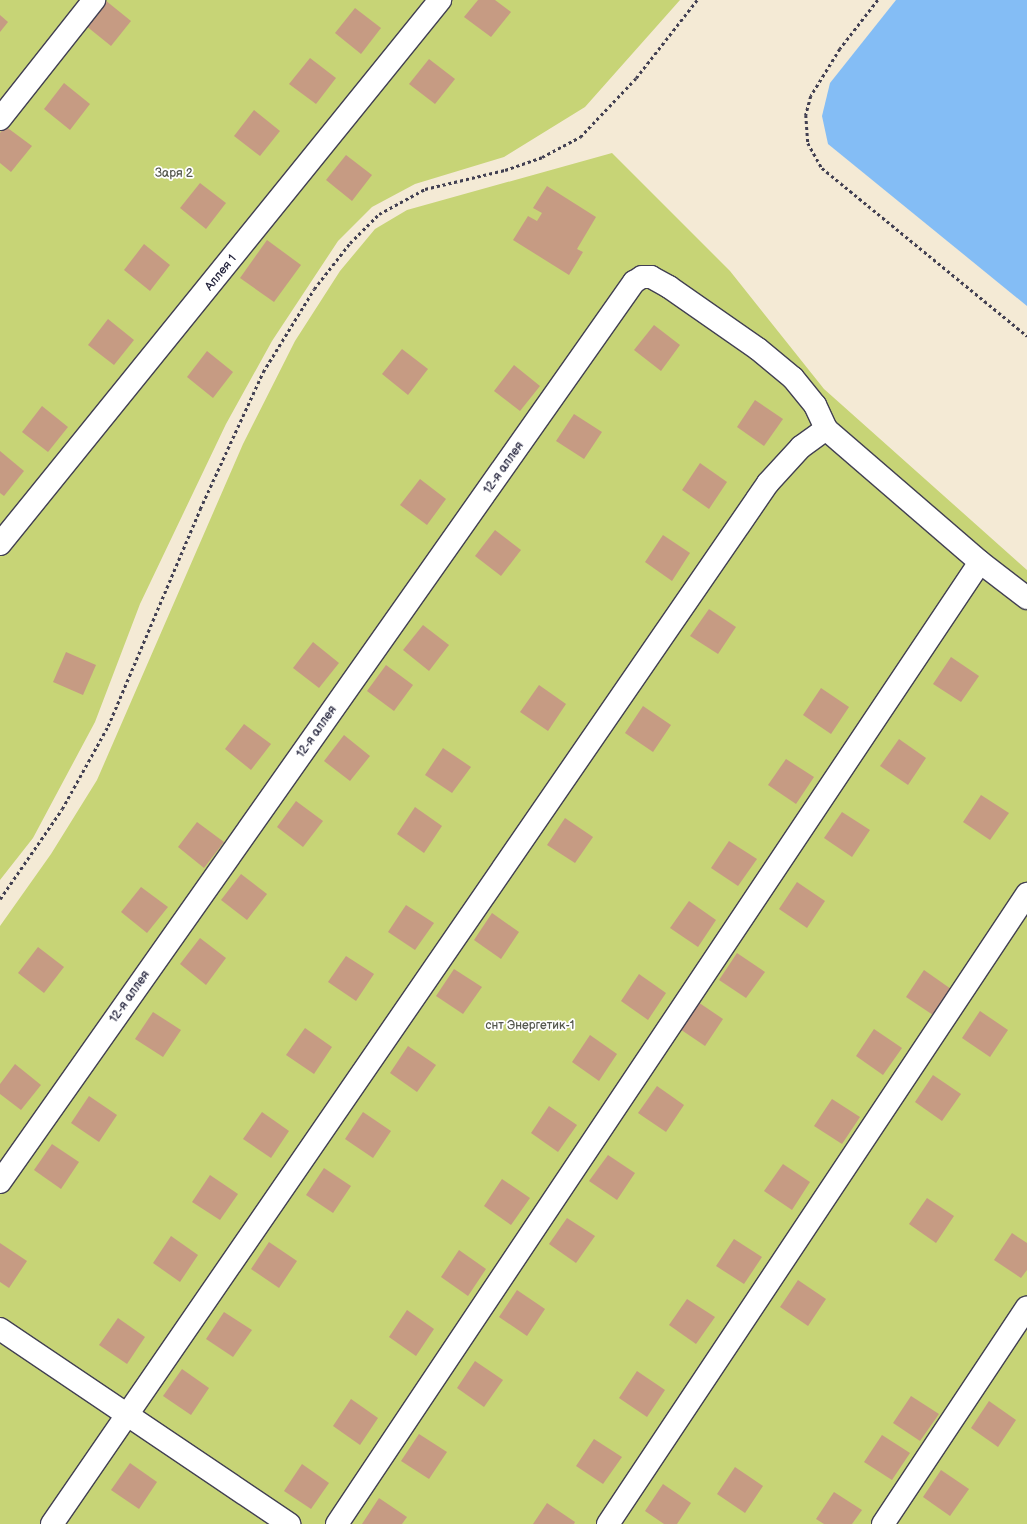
<!DOCTYPE html>
<meta charset="utf-8">
<style>
body{margin:0}
#map{position:relative;width:1027px;height:1524px;overflow:hidden;background:#f4ead5;font-family:"Balsamiq Sans",sans-serif}
div>[style]{position:absolute}
.green>*{inset:0;background:#c7d476}
.water>*{inset:0;background:#84bdf5}
.building>*{inset:0;background:#c69b83}
.path>*{height:2.5px;margin-top:-1.25px;transform-origin:0;background:repeating-linear-gradient(90deg,#424052 0 3px,transparent 0 6px)}
.roads{filter:drop-shadow(1px 0 #424052) drop-shadow(-1px 0 #424052) drop-shadow(0 1px #424052) drop-shadow(0 -1px #424052)}
.minor>*{height:22px;margin:-11px;padding:0 11px;transform-origin:11px;border-radius:11px;background:#fff}
span{translate:-50% -50%;white-space:nowrap;text-align:center;line-height:1.15;-webkit-text-stroke:3.5px #fff;paint-order:stroke}
.park-label{font-size:12px;color:#54574d}
.street-label{font-size:12px;color:#22223b}
</style>
<div id="map">
<div class="green">
<div style="clip-path:polygon(0 0,680px 0,585px 107px,504px 157px,415px 184px,372px 207px,338px 241px,272px 341px,226px 424px,140px 604px,95px 722px,33px 838px,0 880px)"></div>
<div style="clip-path:polygon(612px 153px,730px 271px,824px 389px,1027px 570px,1027px 1524px,0 1524px,0 926px,51px 854px,97px 780px,243px 444px,295px 341px,340px 271px,375px 229px,407px 210px)"></div>
</div>
<div class="water">
<div style="clip-path:polygon(896px 0,1027px 0,1027px 306px,828px 144px,822px 116px,830px 83px)"></div>
</div>
<div class="building">
<div style="clip-path:polygon(105px 0,131px 21px,111px 46px,85px 25px)"></div>
<div style="clip-path:polygon(478px 0,495px 0,511px 12px,491px 37px,464px 17px)"></div>
<div style="clip-path:polygon(355px 8px,381px 28px,361px 54px,335px 33px)"></div>
<div style="clip-path:polygon(0 15px,8px 22px,0 32px)"></div>
<div style="clip-path:polygon(310px 58px,336px 78px,316px 104px,289px 84px)"></div>
<div style="clip-path:polygon(429px 59px,455px 79px,435px 104px,409px 84px)"></div>
<div style="clip-path:polygon(64px 83px,90px 104px,70px 130px,44px 109px)"></div>
<div style="clip-path:polygon(254px 110px,280px 131px,260px 156px,234px 136px)"></div>
<div style="clip-path:polygon(5px 126px,32px 146px,11px 172px,0 163px,0 133px)"></div>
<div style="clip-path:polygon(346px 155px,372px 175px,352px 201px,326px 180px)"></div>
<div style="clip-path:polygon(200px 183px,226px 203px,206px 229px,180px 208px)"></div>
<div style="clip-path:polygon(547px 186px,596px 217px,577px 249px,583px 252px,569px 275px,513px 240px,528px 216px,537px 221px,542px 213px,533px 208px)"></div>
<div style="clip-path:polygon(267px 240px,301px 265px,274px 302px,240px 278px)"></div>
<div style="clip-path:polygon(144px 244px,170px 265px,150px 291px,124px 270px)"></div>
<div style="clip-path:polygon(108px 319px,134px 340px,114px 365px,88px 345px)"></div>
<div style="clip-path:polygon(654px 325px,680px 345px,661px 371px,634px 350px)"></div>
<div style="clip-path:polygon(402px 349px,428px 369px,408px 395px,382px 374px)"></div>
<div style="clip-path:polygon(207px 351px,233px 372px,213px 398px,187px 377px)"></div>
<div style="clip-path:polygon(514px 365px,540px 386px,520px 411px,494px 391px)"></div>
<div style="clip-path:polygon(755px 400px,783px 419px,764px 446px,737px 427px)"></div>
<div style="clip-path:polygon(42px 406px,68px 427px,48px 452px,22px 432px)"></div>
<div style="clip-path:polygon(574px 414px,602px 432px,584px 459px,556px 441px)"></div>
<div style="clip-path:polygon(0 451px,24px 471px,4px 496px,0 493px)"></div>
<div style="clip-path:polygon(700px 463px,727px 482px,709px 509px,682px 490px)"></div>
<div style="clip-path:polygon(420px 479px,446px 499px,427px 525px,400px 505px)"></div>
<div style="clip-path:polygon(495px 530px,521px 550px,501px 576px,475px 556px)"></div>
<div style="clip-path:polygon(663px 535px,690px 553px,672px 581px,645px 562px)"></div>
<div style="clip-path:polygon(709px 609px,736px 627px,718px 654px,690px 636px)"></div>
<div style="clip-path:polygon(423px 625px,449px 645px,429px 671px,403px 650px)"></div>
<div style="clip-path:polygon(313px 642px,339px 663px,319px 688px,293px 668px)"></div>
<div style="clip-path:polygon(66px 652px,96px 665px,83px 695px,53px 682px)"></div>
<div style="clip-path:polygon(951px 657px,979px 676px,961px 702px,933px 684px)"></div>
<div style="clip-path:polygon(386px 665px,413px 685px,394px 711px,367px 691px)"></div>
<div style="clip-path:polygon(539px 685px,566px 704px,548px 731px,520px 712px)"></div>
<div style="clip-path:polygon(821px 688px,849px 707px,831px 734px,803px 715px)"></div>
<div style="clip-path:polygon(643px 706px,671px 725px,653px 752px,625px 733px)"></div>
<div style="clip-path:polygon(244px 724px,271px 744px,251px 770px,225px 749px)"></div>
<div style="clip-path:polygon(344px 735px,370px 756px,350px 781px,324px 761px)"></div>
<div style="clip-path:polygon(899px 739px,926px 758px,908px 785px,880px 766px)"></div>
<div style="clip-path:polygon(443px 748px,471px 767px,452px 793px,425px 775px)"></div>
<div style="clip-path:polygon(786px 759px,814px 777px,796px 804px,768px 785px)"></div>
<div style="clip-path:polygon(981px 795px,1009px 813px,990px 840px,963px 822px)"></div>
<div style="clip-path:polygon(296px 801px,323px 821px,303px 847px,277px 827px)"></div>
<div style="clip-path:polygon(415px 807px,442px 826px,424px 853px,397px 834px)"></div>
<div style="clip-path:polygon(842px 812px,870px 830px,852px 857px,824px 838px)"></div>
<div style="clip-path:polygon(565px 818px,593px 837px,575px 863px,547px 845px)"></div>
<div style="clip-path:polygon(197px 822px,224px 842px,204px 868px,178px 847px)"></div>
<div style="clip-path:polygon(729px 841px,757px 859px,738px 886px,711px 868px)"></div>
<div style="clip-path:polygon(241px 874px,267px 894px,247px 920px,221px 900px)"></div>
<div style="clip-path:polygon(797px 882px,825px 901px,807px 928px,779px 909px)"></div>
<div style="clip-path:polygon(141px 887px,168px 907px,147px 933px,121px 912px)"></div>
<div style="clip-path:polygon(689px 901px,716px 920px,698px 947px,670px 928px)"></div>
<div style="clip-path:polygon(406px 905px,434px 923px,415px 950px,388px 932px)"></div>
<div style="clip-path:polygon(492px 913px,519px 932px,501px 959px,474px 940px)"></div>
<div style="clip-path:polygon(200px 938px,226px 958px,206px 985px,180px 964px)"></div>
<div style="clip-path:polygon(38px 947px,64px 967px,44px 993px,18px 973px)"></div>
<div style="clip-path:polygon(737px 953px,765px 972px,746px 998px,719px 980px)"></div>
<div style="clip-path:polygon(346px 956px,374px 974px,356px 1001px,328px 982px)"></div>
<div style="clip-path:polygon(454px 969px,482px 987px,463px 1014px,436px 996px)"></div>
<div style="clip-path:polygon(924px 970px,951px 989px,933px 1015px,906px 997px)"></div>
<div style="clip-path:polygon(639px 974px,666px 993px,648px 1020px,621px 1001px)"></div>
<div style="clip-path:polygon(695px 1000px,723px 1019px,705px 1046px,677px 1027px)"></div>
<div style="clip-path:polygon(980px 1011px,1008px 1030px,990px 1057px,962px 1038px)"></div>
<div style="clip-path:polygon(153px 1012px,181px 1030px,163px 1057px,135px 1039px)"></div>
<div style="clip-path:polygon(305px 1028px,332px 1047px,314px 1074px,286px 1055px)"></div>
<div style="clip-path:polygon(874px 1029px,902px 1048px,883px 1075px,856px 1056px)"></div>
<div style="clip-path:polygon(590px 1035px,617px 1054px,599px 1081px,572px 1062px)"></div>
<div style="clip-path:polygon(408px 1046px,436px 1065px,417px 1092px,390px 1073px)"></div>
<div style="clip-path:polygon(15px 1064px,41px 1085px,21px 1110px,0 1094px,0 1084px)"></div>
<div style="clip-path:polygon(933px 1075px,961px 1094px,942px 1121px,915px 1102px)"></div>
<div style="clip-path:polygon(657px 1086px,684px 1105px,666px 1132px,638px 1113px)"></div>
<div style="clip-path:polygon(89px 1096px,117px 1115px,99px 1142px,71px 1123px)"></div>
<div style="clip-path:polygon(832px 1099px,860px 1117px,842px 1144px,814px 1126px)"></div>
<div style="clip-path:polygon(549px 1106px,577px 1125px,558px 1152px,531px 1133px)"></div>
<div style="clip-path:polygon(262px 1112px,289px 1131px,271px 1158px,243px 1139px)"></div>
<div style="clip-path:polygon(363px 1112px,391px 1131px,373px 1158px,345px 1139px)"></div>
<div style="clip-path:polygon(52px 1144px,79px 1162px,61px 1189px,34px 1170px)"></div>
<div style="clip-path:polygon(608px 1155px,635px 1173px,617px 1200px,589px 1181px)"></div>
<div style="clip-path:polygon(783px 1164px,810px 1182px,792px 1210px,764px 1191px)"></div>
<div style="clip-path:polygon(324px 1168px,351px 1186px,333px 1213px,306px 1195px)"></div>
<div style="clip-path:polygon(210px 1175px,238px 1194px,220px 1220px,192px 1202px)"></div>
<div style="clip-path:polygon(502px 1179px,530px 1198px,511px 1225px,484px 1206px)"></div>
<div style="clip-path:polygon(927px 1198px,954px 1216px,936px 1243px,909px 1224px)"></div>
<div style="clip-path:polygon(567px 1218px,595px 1236px,576px 1263px,549px 1244px)"></div>
<div style="clip-path:polygon(1012px 1233px,1027px 1243px,1027px 1270px,1021px 1278px,994px 1260px)"></div>
<div style="clip-path:polygon(171px 1236px,198px 1255px,180px 1282px,153px 1263px)"></div>
<div style="clip-path:polygon(734px 1239px,762px 1257px,744px 1284px,716px 1266px)"></div>
<div style="clip-path:polygon(269px 1242px,297px 1261px,279px 1288px,251px 1269px)"></div>
<div style="clip-path:polygon(0 1243px,27px 1261px,9px 1288px,0 1282px)"></div>
<div style="clip-path:polygon(459px 1250px,486px 1269px,468px 1296px,441px 1277px)"></div>
<div style="clip-path:polygon(798px 1280px,826px 1299px,808px 1326px,780px 1307px)"></div>
<div style="clip-path:polygon(517px 1290px,545px 1309px,527px 1336px,499px 1317px)"></div>
<div style="clip-path:polygon(687px 1299px,715px 1317px,696px 1344px,669px 1325px)"></div>
<div style="clip-path:polygon(407px 1310px,434px 1329px,416px 1356px,389px 1337px)"></div>
<div style="clip-path:polygon(224px 1312px,252px 1330px,233px 1357px,206px 1339px)"></div>
<div style="clip-path:polygon(118px 1318px,145px 1337px,127px 1364px,99px 1345px)"></div>
<div style="clip-path:polygon(475px 1361px,503px 1380px,484px 1407px,457px 1388px)"></div>
<div style="clip-path:polygon(182px 1369px,209px 1388px,191px 1415px,163px 1396px)"></div>
<div style="clip-path:polygon(637px 1371px,665px 1390px,647px 1417px,619px 1398px)"></div>
<div style="clip-path:polygon(911px 1396px,939px 1414px,920px 1441px,893px 1423px)"></div>
<div style="clip-path:polygon(351px 1399px,378px 1418px,360px 1445px,333px 1426px)"></div>
<div style="clip-path:polygon(989px 1401px,1016px 1420px,998px 1447px,971px 1428px)"></div>
<div style="clip-path:polygon(419px 1434px,447px 1452px,429px 1479px,401px 1461px)"></div>
<div style="clip-path:polygon(882px 1435px,910px 1453px,892px 1480px,864px 1462px)"></div>
<div style="clip-path:polygon(594px 1439px,622px 1457px,603px 1484px,576px 1466px)"></div>
<div style="clip-path:polygon(130px 1463px,157px 1482px,139px 1509px,111px 1490px)"></div>
<div style="clip-path:polygon(302px 1464px,329px 1483px,311px 1509px,284px 1491px)"></div>
<div style="clip-path:polygon(735px 1467px,763px 1486px,745px 1513px,717px 1494px)"></div>
<div style="clip-path:polygon(941px 1470px,969px 1489px,950px 1516px,923px 1497px)"></div>
<div style="clip-path:polygon(663px 1484px,691px 1503px,677px 1524px,664px 1524px,645px 1511px)"></div>
<div style="clip-path:polygon(834px 1492px,862px 1510px,852px 1524px,824px 1524px,816px 1519px)"></div>
<div style="clip-path:polygon(379px 1498px,407px 1517px,402px 1524px,362px 1524px)"></div>
<div style="clip-path:polygon(547px 1503px,575px 1522px,574px 1524px,533px 1524px)"></div>
</div>
<div class="path">
<div style="left:878px;top:0;width:62px;rotate:127.8deg"></div>
<div style="left:840px;top:49px;width:55px;rotate:121.7deg"></div>
<div style="left:811px;top:96px;width:20px;rotate:105deg"></div>
<div style="left:806px;top:115px;width:28px;rotate:86deg"></div>
<div style="left:808px;top:143px;width:29px;rotate:61deg"></div>
<div style="left:822px;top:168px;width:265px;rotate:39.3deg"></div>
<div style="left:0;top:899px;width:109px;rotate:-55.4deg"></div>
<div style="left:62px;top:809px;width:95px;rotate:-61deg"></div>
<div style="left:108px;top:726px;width:236px;rotate:-67deg"></div>
<div style="left:200px;top:509px;width:151px;rotate:-65.3deg"></div>
<div style="left:263px;top:372px;width:97px;rotate:-58.4deg"></div>
<div style="left:314px;top:289px;width:58px;rotate:-52deg"></div>
<div style="left:350px;top:243px;width:41px;rotate:-45deg"></div>
<div style="left:379px;top:214px;width:52px;rotate:-28.5deg"></div>
<div style="left:425px;top:189px;width:82px;rotate:-13.4deg"></div>
<div style="left:505px;top:170px;width:39px;rotate:-19deg"></div>
<div style="left:542px;top:157px;width:43px;rotate:-27.8deg"></div>
<div style="left:580px;top:137px;width:81px;rotate:-46.5deg"></div>
<div style="left:636px;top:78px;width:99px;rotate:-52deg"></div>
</div>
<div class="roads">
<div class="minor">
<div style="left:0;top:119px;width:152px;rotate:-51.7deg"></div>
<div style="left:0;top:544px;width:700px;rotate:-51.03deg"></div>
<div style="left:0;top:1182px;width:1101px;rotate:-54.84deg"></div>
<div style="left:634px;top:282px;width:9px;rotate:-32deg"></div>
<div style="left:642px;top:277px;width:9px"></div>
<div style="left:651px;top:277px;width:21px;rotate:29deg"></div>
<div style="left:669px;top:287px;width:108px;rotate:34.9deg"></div>
<div style="left:758px;top:349px;width:45px;rotate:39.6deg"></div>
<div style="left:793px;top:378px;width:35px;rotate:51deg"></div>
<div style="left:815px;top:405px;width:26px;rotate:65deg"></div>
<div style="left:826px;top:429px;width:203px;rotate:40.8deg"></div>
<div style="left:980px;top:562px;width:59px;rotate:37.5deg"></div>
<div style="left:0;top:1329px;width:349px;rotate:34deg"></div>
<div style="left:52px;top:1524px;width:1263px;rotate:-55.48deg"></div>
<div style="left:768px;top:483px;width:49px;rotate:-47.5deg"></div>
<div style="left:801px;top:447px;width:31px;rotate:-36deg"></div>
<div style="left:337px;top:1524px;width:1157px;rotate:-56.24deg"></div>
<div style="left:608px;top:1524px;width:757px;rotate:-56.37deg"></div>
<div style="left:883px;top:1524px;width:260px;rotate:-56.4deg"></div>
</div>
</div>
<div class="park-label">
<span style="left:174px;top:174px">Заря 2</span>
<span style="left:530px;top:1026px">снт Энергетик-1</span>
</div>
<div class="street-label">
<span style="left:221px;top:273px;rotate:-51deg">Аллея 1</span>
<span style="left:504px;top:468px;rotate:-55deg">12-я аллея</span>
<span style="left:317px;top:732px;rotate:-55deg">12-я аллея</span>
<span style="left:130px;top:997px;rotate:-55deg">12-я аллея</span>
</div>
</div>
